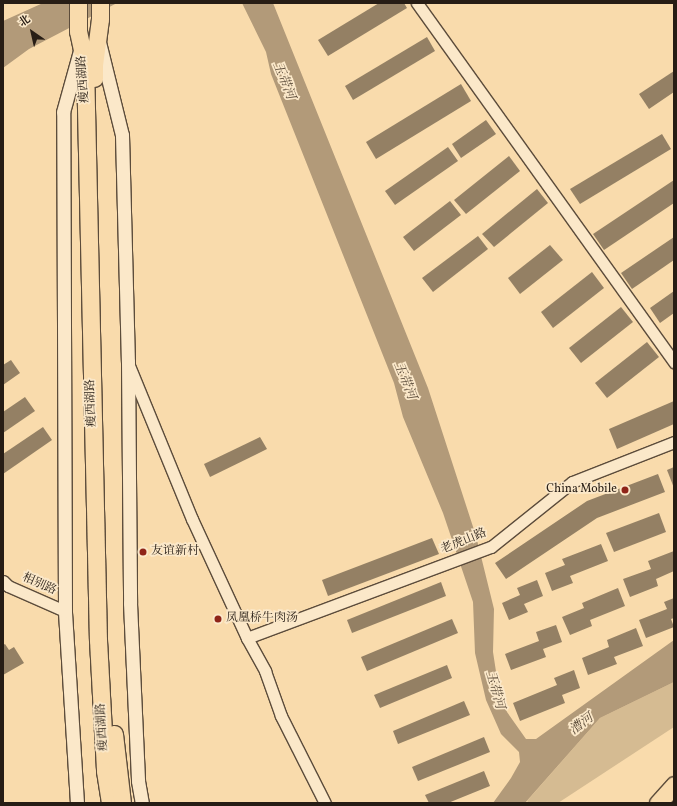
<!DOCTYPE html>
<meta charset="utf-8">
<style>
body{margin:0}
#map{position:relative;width:677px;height:806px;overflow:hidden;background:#f9dbac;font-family:Vollkorn,"Noto Serif SC",serif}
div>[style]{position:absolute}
.green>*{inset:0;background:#d5bb92}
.water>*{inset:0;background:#b29a79}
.building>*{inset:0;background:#948064}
.roads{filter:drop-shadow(1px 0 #5c4c3b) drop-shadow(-1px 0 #5c4c3b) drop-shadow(0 1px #5c4c3b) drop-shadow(0 -1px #5c4c3b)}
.minor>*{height:11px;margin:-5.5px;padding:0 5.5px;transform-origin:5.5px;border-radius:5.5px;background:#fbe8c9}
.tertiary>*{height:13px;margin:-6.5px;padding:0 6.5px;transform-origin:6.5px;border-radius:6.5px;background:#fbe8c9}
.primary>*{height:17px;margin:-8.5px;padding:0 8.5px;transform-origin:8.5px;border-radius:8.5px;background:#f9dbac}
.dots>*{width:11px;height:11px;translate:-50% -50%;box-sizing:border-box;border:2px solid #fbe8c9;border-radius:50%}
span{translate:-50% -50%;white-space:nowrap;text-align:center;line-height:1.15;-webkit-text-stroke:3.5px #fbe8c9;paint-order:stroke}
.street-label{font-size:12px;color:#271d15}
.poi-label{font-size:12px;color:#271d15}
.right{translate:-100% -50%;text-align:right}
.left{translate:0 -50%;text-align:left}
.water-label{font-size:13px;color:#5f4f3d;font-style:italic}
.frame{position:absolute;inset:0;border:4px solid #271d15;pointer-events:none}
.north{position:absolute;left:12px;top:12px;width:40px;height:40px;-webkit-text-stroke:3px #fbe8c9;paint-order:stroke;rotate:326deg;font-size:11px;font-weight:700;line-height:16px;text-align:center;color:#271d15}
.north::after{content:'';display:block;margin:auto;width:14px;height:18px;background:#271d15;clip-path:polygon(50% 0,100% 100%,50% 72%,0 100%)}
</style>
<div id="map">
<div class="green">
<div style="clip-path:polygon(674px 682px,674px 727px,558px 803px,529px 803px,527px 801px,600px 718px)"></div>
</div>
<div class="water">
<div style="clip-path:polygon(43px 3px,117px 3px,29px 49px,3px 68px,3px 21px)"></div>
<div style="clip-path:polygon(242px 3px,273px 3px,428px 388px,476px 536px,494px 609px,493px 652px,499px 691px,507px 712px,526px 739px,536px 739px,674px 640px,674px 682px,600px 718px,525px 803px,493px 803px,511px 778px,520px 762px,519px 752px,501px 734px,486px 700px,475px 653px,473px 602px,443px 513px,403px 417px,394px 383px,271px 74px,266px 52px)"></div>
</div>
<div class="building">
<div style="clip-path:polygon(379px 3px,404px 3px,407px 8px,328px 56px,318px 40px)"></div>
<div style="clip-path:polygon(427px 37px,435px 51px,353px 100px,345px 86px)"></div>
<div style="clip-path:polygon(674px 71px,674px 92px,649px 109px,639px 94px)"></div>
<div style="clip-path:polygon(461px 84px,471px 101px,376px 159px,366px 142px)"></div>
<div style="clip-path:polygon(486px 120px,496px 134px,461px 158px,452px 144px)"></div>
<div style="clip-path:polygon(662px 134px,671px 149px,580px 204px,570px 189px)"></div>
<div style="clip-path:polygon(448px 147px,458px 161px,395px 205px,385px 191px)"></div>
<div style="clip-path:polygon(509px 156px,520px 171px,466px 214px,454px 200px)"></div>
<div style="clip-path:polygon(674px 180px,674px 203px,604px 250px,593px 234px)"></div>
<div style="clip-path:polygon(537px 189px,548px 203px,494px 247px,482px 234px)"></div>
<div style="clip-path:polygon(450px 201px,461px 215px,414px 251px,403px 237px)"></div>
<div style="clip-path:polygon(478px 236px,488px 249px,433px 292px,422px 278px)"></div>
<div style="clip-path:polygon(674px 237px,674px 260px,632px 289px,621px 273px)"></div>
<div style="clip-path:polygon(550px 245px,563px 260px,520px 294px,508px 278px)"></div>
<div style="clip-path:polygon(592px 272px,604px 288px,553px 328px,541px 312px)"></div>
<div style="clip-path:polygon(674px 291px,674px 313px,660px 323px,650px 308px)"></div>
<div style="clip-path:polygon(621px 307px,633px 322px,581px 363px,569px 348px)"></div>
<div style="clip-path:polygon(647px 342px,659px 357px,607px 398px,595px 383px)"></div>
<div style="clip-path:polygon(11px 360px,20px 373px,3px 385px,3px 365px)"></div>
<div style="clip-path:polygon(25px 397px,35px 411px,3px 433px,3px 412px)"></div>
<div style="clip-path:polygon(674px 401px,674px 424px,617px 449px,609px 429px)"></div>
<div style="clip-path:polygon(43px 427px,52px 440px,3px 474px,3px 454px)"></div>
<div style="clip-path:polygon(260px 437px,267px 449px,210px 477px,204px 464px)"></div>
<div style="clip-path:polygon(674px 467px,674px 488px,667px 470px)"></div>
<div style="clip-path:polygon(658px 474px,665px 492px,597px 518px,506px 579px,495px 563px,587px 501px)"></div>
<div style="clip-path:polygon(659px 513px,666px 532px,614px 552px,606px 533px)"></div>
<div style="clip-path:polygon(432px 538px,439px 554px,328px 596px,322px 580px)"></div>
<div style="clip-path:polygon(601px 544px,608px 561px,570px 576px,573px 583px,552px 591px,545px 573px,565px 565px,562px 559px)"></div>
<div style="clip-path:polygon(674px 551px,674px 571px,656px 579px,658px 586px,630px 597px,623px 579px,651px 569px,648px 561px)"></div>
<div style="clip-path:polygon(537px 580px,543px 596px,524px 604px,528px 612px,509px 620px,502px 603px,520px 595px,517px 588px)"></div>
<div style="clip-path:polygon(441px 582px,446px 596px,352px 633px,347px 620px)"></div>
<div style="clip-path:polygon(618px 588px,625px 606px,590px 620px,592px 626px,570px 635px,562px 617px,584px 608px,582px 603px)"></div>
<div style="clip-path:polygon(674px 598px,674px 618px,671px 619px,674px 627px,646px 638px,639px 620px,667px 609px,664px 602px)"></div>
<div style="clip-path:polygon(452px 619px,458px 633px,367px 671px,361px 657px)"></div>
<div style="clip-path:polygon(556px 625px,562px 642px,543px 649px,546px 657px,511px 670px,505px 654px,539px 641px,536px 632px)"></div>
<div style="clip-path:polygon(636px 628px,643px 646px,614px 657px,617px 664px,588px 675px,582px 658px,609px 647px,607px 640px)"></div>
<div style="clip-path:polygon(5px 644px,9px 650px,14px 647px,24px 663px,3px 675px,3px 645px)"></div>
<div style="clip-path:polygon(447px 665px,452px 678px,380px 708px,374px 695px)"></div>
<div style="clip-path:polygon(574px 670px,580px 688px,562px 695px,565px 703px,520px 721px,513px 703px,557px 685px,554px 678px)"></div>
<div style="clip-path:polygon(464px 701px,470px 715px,398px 744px,393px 731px)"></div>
<div style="clip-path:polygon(484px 737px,490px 752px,418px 781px,412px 767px)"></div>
<div style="clip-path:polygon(484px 771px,490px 786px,448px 803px,429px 803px,425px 795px)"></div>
</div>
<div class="roads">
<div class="minor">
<div style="left:417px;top:3px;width:442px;rotate:54.4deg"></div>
<div style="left:130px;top:368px;width:163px;rotate:67.7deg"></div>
<div style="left:192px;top:519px;width:131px;rotate:65.2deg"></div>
<div style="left:247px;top:638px;width:38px;rotate:61deg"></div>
<div style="left:265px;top:671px;width:48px;rotate:70.4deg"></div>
<div style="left:281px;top:716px;width:97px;rotate:63.2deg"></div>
<div style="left:3px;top:581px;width:7px;rotate:45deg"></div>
<div style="left:8px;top:586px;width:62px;rotate:23.7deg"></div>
<div style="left:247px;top:638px;width:260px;rotate:-20.5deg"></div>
<div style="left:491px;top:547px;width:104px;rotate:-38.7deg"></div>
<div style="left:572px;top:482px;width:110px;rotate:-21.4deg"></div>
</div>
<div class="tertiary">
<div style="left:99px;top:42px;width:96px;rotate:76.1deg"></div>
<div style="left:122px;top:135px;width:227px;rotate:88.5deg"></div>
<div style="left:128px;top:362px;width:241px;rotate:89.5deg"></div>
<div style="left:130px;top:603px;width:178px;rotate:87.4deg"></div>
<div style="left:138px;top:781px;width:22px;rotate:80deg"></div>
<div style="left:77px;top:803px;width:192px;rotate:-93.6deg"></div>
<div style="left:65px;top:611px;width:499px;rotate:-90.2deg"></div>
<div style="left:63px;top:112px;width:67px;rotate:-74.5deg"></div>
</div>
<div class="primary">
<div style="left:78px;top:3px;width:28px;rotate:90deg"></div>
<div style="left:78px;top:31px;width:34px;rotate:78deg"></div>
<div style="left:85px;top:64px;width:576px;rotate:88.71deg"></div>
<div style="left:98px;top:640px;width:131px;rotate:86.9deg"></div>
<div style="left:105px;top:771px;width:32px;rotate:81deg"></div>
<div style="left:94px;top:78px;width:13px;rotate:-90deg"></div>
<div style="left:94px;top:65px;width:46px;rotate:-82.6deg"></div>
<div style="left:100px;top:19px;width:16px;rotate:-90deg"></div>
<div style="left:114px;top:734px;width:69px;rotate:83.4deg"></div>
<div style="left:658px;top:803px;width:24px;rotate:-48deg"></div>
</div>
</div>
<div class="dots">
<div style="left:625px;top:490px;background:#8f2418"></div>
<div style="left:143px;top:552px;background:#8f2418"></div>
<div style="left:218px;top:619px;background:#8f2418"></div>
</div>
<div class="street-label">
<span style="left:84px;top:79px;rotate:-94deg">瘦西湖路</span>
<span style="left:92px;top:403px;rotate:-92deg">瘦西湖路</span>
<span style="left:464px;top:542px;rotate:-22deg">老虎山路</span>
<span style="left:39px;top:585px;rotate:24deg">相别路</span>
<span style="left:103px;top:727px;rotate:-93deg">瘦西湖路</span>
</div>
<div class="poi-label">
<span class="right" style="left:617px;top:490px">China Mobile</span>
<span class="left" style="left:151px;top:552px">友谊新村</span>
<span class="left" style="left:226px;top:619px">凤凰桥牛肉汤</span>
</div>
<div class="water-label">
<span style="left:283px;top:81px;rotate:68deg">玉带河</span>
<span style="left:404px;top:381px;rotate:68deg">玉带河</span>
<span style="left:494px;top:690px;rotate:74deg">玉带河</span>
<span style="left:582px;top:725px;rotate:-37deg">漕河</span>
</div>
<div class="frame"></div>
<div class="north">北</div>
</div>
